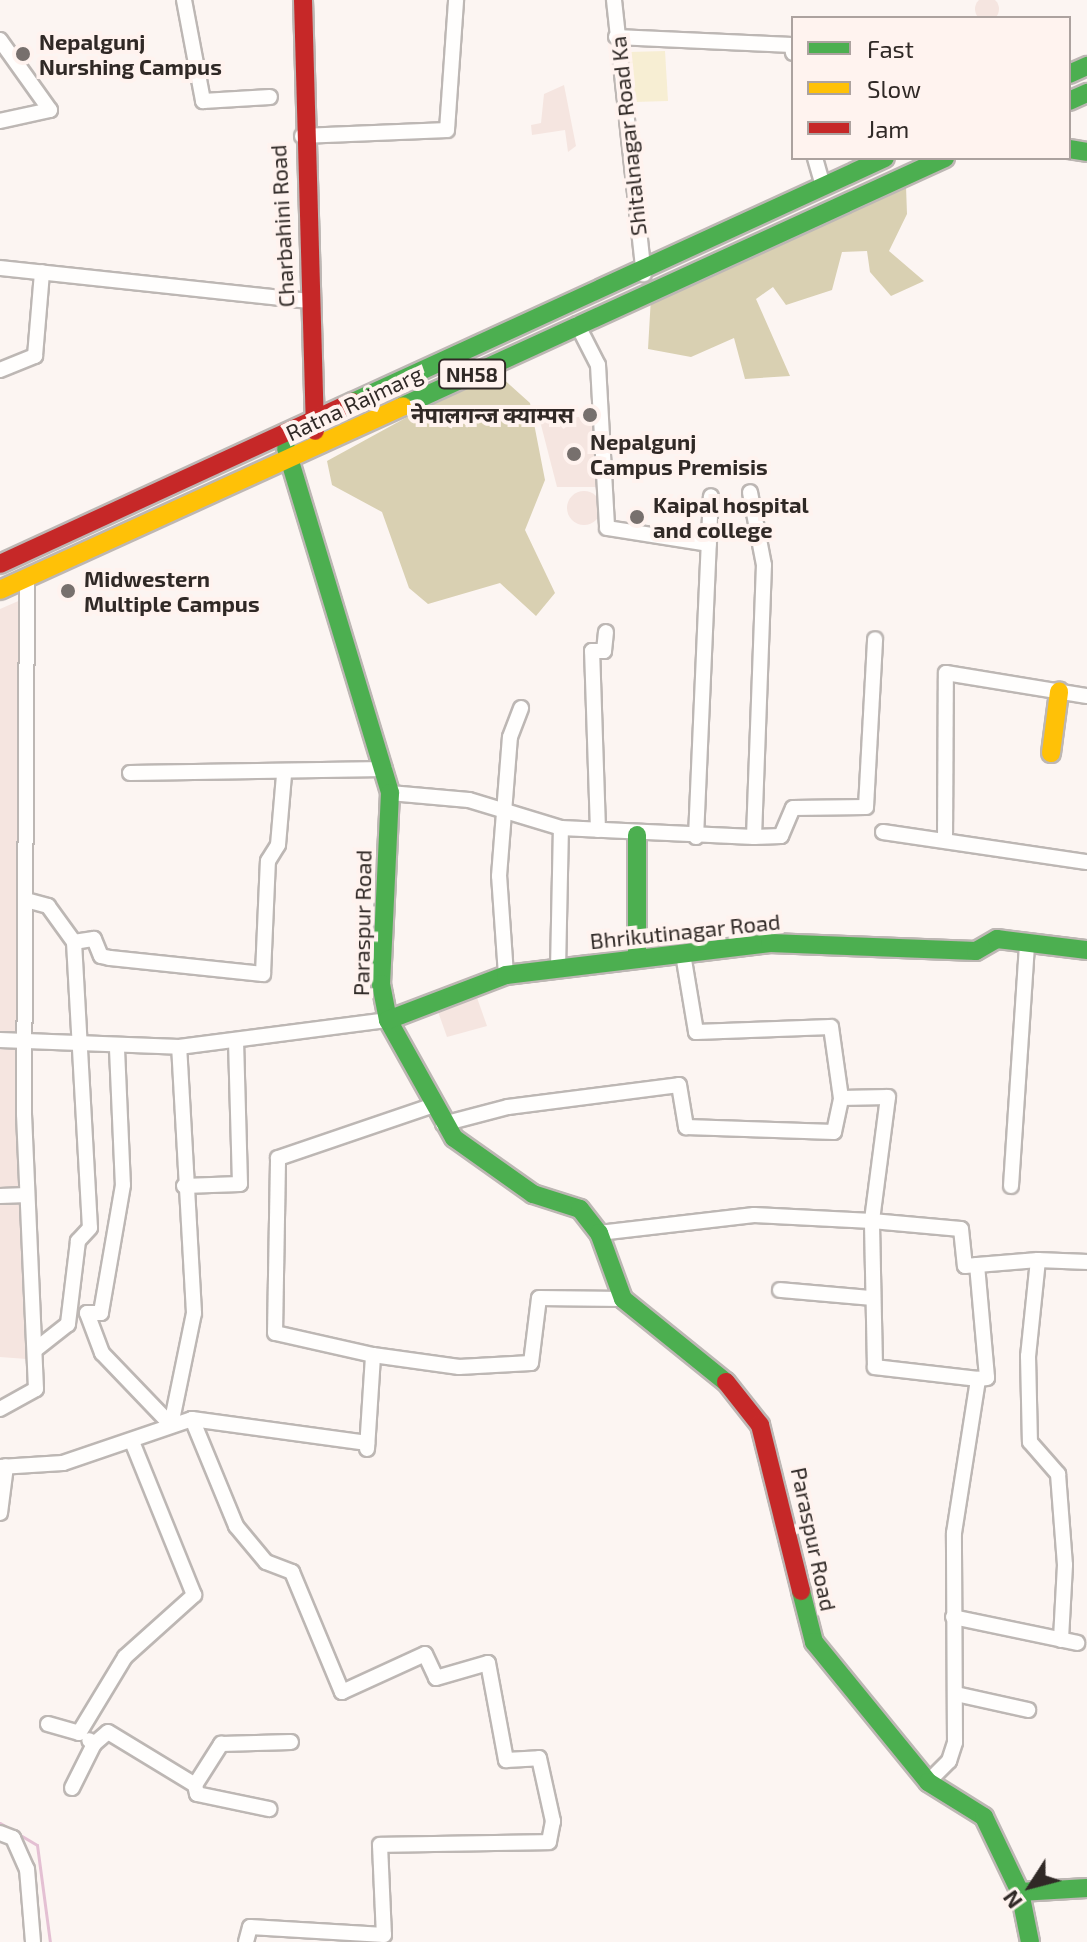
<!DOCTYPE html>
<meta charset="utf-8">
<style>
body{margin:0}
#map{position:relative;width:1087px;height:1942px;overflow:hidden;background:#fcf5f2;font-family:"Exo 2","Noto Sans Devanagari",sans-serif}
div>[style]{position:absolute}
.built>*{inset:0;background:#f5e5e0}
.round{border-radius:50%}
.green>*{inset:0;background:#f7eed3}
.forest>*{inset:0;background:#d9d0b2}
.stream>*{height:3px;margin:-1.5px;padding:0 1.5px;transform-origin:1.5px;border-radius:1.5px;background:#e4c0d3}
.roads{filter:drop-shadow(2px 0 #bdb7b4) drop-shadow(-2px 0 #bdb7b4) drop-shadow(0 2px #bdb7b4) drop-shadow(0 -2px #bdb7b4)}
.street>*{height:14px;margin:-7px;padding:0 7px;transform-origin:7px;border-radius:7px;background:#fffefd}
.fast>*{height:18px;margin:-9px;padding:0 9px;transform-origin:9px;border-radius:9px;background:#4caf50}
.slow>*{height:18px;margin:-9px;padding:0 9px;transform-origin:9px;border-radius:9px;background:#ffc107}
.jam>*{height:18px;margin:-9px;padding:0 9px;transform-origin:9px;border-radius:9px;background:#c62828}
.dots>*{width:22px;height:22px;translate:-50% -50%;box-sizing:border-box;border:4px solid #fff3ef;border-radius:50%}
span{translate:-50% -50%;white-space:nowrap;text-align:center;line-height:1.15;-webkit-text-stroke:8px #fff3ef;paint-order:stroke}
.shield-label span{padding:2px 6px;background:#fff3ef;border:2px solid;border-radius:6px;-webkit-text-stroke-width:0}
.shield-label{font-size:20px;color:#302926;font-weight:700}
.poi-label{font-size:22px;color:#302926;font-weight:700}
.left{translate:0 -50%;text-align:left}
.right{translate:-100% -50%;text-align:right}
.street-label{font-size:22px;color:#302926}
.legend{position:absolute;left:791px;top:16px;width:280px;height:144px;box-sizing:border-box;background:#fff3ef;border:2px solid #aca29f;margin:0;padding:10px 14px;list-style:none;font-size:24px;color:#302926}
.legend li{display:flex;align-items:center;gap:16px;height:40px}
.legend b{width:40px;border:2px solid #aca29f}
.north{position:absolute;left:991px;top:1846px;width:80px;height:80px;-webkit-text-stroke:6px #fff3ef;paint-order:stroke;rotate:234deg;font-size:22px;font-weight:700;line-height:32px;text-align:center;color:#302926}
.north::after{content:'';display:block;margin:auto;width:28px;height:36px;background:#302926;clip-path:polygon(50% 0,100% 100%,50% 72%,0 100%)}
</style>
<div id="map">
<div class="built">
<div class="round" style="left:975px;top:-3px;width:24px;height:24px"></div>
<div style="clip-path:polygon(564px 85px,576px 146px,568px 152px,565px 130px,532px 135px,531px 125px,541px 123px,544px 94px)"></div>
<div style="clip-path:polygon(597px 415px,602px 487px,557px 487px,540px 421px)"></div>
<div class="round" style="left:567px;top:491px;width:34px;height:34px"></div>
<div style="clip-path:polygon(23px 599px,19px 1204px,27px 1359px,0 1357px,0 609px)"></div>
<div style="clip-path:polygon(475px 992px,487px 1026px,447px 1037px,436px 1006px)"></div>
</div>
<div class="green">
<div style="clip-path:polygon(665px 51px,668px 101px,634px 102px,629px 52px)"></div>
</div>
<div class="forest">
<div style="clip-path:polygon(906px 186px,907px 214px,889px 251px,924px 281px,891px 296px,870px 272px,867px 251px,842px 252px,832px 290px,786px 305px,773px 287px,756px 299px,790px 376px,745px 379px,734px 338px,691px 357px,648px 349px,651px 297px)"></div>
<div style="clip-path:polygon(482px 376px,500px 376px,530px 403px,545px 480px,525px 530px,555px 593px,536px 616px,500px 583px,428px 604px,409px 588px,382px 512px,332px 485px,327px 461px)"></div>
</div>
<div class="stream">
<div style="left:0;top:1823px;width:43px;rotate:30.7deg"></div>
<div style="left:37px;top:1845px;width:98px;rotate:82.4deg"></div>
</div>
<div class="roads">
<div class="street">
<div style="left:184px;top:0;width:103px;rotate:79.3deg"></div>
<div style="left:203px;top:101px;width:67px;rotate:-3.4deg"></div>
<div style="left:614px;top:0;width:276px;rotate:83.8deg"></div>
<div style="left:616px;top:37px;width:176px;rotate:2.6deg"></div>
<div style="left:792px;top:45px;width:8px;rotate:83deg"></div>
<div style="left:0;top:40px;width:86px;rotate:54.5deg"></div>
<div style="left:50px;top:110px;width:51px;rotate:167.6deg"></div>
<div style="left:302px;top:136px;width:145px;rotate:-2.4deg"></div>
<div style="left:447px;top:130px;width:130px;rotate:-86deg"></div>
<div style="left:815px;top:158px;width:29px;rotate:74deg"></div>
<div style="left:0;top:268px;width:311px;rotate:6.1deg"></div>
<div style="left:577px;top:324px;width:46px;rotate:62.9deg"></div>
<div style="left:598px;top:365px;width:163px;rotate:86.8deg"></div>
<div style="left:607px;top:528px;width:103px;rotate:8.9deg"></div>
<div style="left:0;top:370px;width:38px;rotate:-22deg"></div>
<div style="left:35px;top:356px;width:84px;rotate:-85.2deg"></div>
<div style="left:130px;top:773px;width:255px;rotate:-0.9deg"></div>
<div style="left:390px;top:793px;width:79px;rotate:5.1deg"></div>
<div style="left:469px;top:800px;width:96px;rotate:16.9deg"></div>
<div style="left:561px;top:828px;width:193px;rotate:2.7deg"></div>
<div style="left:754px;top:837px;width:272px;rotate:-87.9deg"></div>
<div style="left:764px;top:565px;width:74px;rotate:-100.9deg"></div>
<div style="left:598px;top:830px;width:179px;rotate:-91.9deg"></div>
<div style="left:592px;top:651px;width:12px"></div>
<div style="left:604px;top:651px;width:19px;rotate:-84deg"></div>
<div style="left:883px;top:832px;width:206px;rotate:8.4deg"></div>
<div style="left:696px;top:837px;width:341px;rotate:-87.5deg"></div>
<div style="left:754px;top:837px;width:27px;rotate:-2deg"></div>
<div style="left:781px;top:836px;width:30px;rotate:-67deg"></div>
<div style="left:793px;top:808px;width:73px;rotate:-0.8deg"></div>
<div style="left:866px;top:807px;width:168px;rotate:-86.9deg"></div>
<div style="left:945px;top:840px;width:167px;rotate:-89.7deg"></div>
<div style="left:946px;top:673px;width:143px;rotate:9.3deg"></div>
<div style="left:26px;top:900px;width:23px;rotate:15deg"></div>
<div style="left:48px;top:906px;width:44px;rotate:54.2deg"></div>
<div style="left:74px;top:942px;width:286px;rotate:86.8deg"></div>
<div style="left:90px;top:1228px;width:18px;rotate:133deg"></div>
<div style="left:78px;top:1241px;width:84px;rotate:96.9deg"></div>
<div style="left:68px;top:1324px;width:42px;rotate:141.8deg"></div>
<div style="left:74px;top:942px;width:20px;rotate:-9deg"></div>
<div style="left:94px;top:939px;width:18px;rotate:68deg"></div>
<div style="left:101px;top:956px;width:9px;rotate:13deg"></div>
<div style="left:110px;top:958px;width:154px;rotate:6deg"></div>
<div style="left:263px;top:974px;width:113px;rotate:-87.5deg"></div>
<div style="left:268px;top:861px;width:19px;rotate:-58deg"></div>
<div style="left:278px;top:845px;width:70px;rotate:-85.1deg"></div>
<div style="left:683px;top:954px;width:79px;rotate:80.5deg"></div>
<div style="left:696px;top:1032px;width:135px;rotate:-2.1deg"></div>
<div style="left:831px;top:1027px;width:72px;rotate:82deg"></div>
<div style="left:558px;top:969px;width:141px;rotate:-88.8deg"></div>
<div style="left:506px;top:975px;width:99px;rotate:-94deg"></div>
<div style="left:499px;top:876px;width:139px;rotate:-85.5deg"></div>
<div style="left:510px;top:737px;width:31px;rotate:-69deg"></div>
<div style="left:0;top:1040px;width:179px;rotate:2.2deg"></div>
<div style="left:179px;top:1047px;width:211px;rotate:-7.4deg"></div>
<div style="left:117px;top:1049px;width:136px;rotate:87.5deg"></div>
<div style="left:123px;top:1185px;width:130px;rotate:99.8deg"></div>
<div style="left:101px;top:1313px;width:14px;rotate:180deg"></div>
<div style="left:87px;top:1313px;width:43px;rotate:69.4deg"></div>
<div style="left:102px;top:1353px;width:100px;rotate:46.2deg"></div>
<div style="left:171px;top:1425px;width:114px;rotate:-78.4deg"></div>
<div style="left:194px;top:1313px;width:266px;rotate:-93.2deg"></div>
<div style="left:443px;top:1124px;width:67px;rotate:-14.7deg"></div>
<div style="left:508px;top:1107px;width:172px;rotate:-7.3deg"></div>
<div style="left:679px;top:1085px;width:43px;rotate:80.5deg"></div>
<div style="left:686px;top:1127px;width:148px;rotate:1.9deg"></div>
<div style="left:834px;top:1132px;width:35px;rotate:-78deg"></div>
<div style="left:841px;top:1098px;width:47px;rotate:-1.2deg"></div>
<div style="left:888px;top:1097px;width:125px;rotate:97.4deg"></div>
<div style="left:872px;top:1221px;width:118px;rotate:-177.1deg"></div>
<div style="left:754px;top:1215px;width:156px;rotate:173.4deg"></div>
<div style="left:184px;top:1186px;width:56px;rotate:-2deg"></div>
<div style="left:240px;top:1184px;width:141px;rotate:-91.6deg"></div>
<div style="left:1011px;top:1186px;width:240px;rotate:-86.2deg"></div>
<div style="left:0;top:1196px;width:27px;rotate:-2deg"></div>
<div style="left:1038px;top:1260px;width:49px;rotate:2.3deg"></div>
<div style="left:977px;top:1265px;width:113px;rotate:84.9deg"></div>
<div style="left:987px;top:1378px;width:9px;rotate:174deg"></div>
<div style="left:780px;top:1290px;width:92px;rotate:5deg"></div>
<div style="left:373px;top:1355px;width:87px;rotate:7.9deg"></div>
<div style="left:459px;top:1367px;width:72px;rotate:-3.2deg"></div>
<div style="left:531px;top:1363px;width:65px;rotate:-83deg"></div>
<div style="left:539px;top:1298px;width:84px;rotate:0.7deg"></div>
<div style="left:0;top:1409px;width:41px;rotate:-29.1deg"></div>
<div style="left:36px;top:1389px;width:275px;rotate:-92.5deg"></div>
<div style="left:24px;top:1114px;width:536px;rotate:-89.68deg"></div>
<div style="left:192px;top:1419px;width:116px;rotate:67.6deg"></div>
<div style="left:236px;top:1526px;width:47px;rotate:50.2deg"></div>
<div style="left:266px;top:1562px;width:28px;rotate:21deg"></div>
<div style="left:292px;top:1572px;width:130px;rotate:67.4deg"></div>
<div style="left:342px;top:1692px;width:91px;rotate:-24.6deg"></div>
<div style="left:425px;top:1654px;width:26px;rotate:65deg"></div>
<div style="left:436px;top:1678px;width:54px;rotate:-16.1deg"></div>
<div style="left:488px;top:1663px;width:99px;rotate:79.5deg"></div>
<div style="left:506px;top:1760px;width:33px;rotate:-3deg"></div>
<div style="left:539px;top:1758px;width:65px;rotate:77.5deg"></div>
<div style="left:553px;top:1821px;width:21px;rotate:101deg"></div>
<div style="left:549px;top:1842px;width:169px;rotate:179deg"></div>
<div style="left:380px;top:1845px;width:90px;rotate:87.5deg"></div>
<div style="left:384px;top:1935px;width:134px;rotate:-176.6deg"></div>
<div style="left:250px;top:1927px;width:16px;rotate:105deg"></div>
<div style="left:367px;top:1449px;width:94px;rotate:-86.3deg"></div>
<div style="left:373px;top:1355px;width:100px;rotate:-167.3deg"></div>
<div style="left:275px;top:1333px;width:175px;rotate:-89deg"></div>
<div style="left:278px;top:1158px;width:162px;rotate:-18.8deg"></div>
<div style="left:0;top:1467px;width:63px;rotate:-3.6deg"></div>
<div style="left:63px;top:1463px;width:136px;rotate:-18.8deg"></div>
<div style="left:192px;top:1419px;width:177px;rotate:7.8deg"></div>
<div style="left:0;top:1513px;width:47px;rotate:-82.7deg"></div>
<div style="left:953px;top:1617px;width:127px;rotate:11.8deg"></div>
<div style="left:956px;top:1694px;width:74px;rotate:12.5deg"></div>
<div style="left:48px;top:1724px;width:32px;rotate:16deg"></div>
<div style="left:79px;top:1733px;width:89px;rotate:-58.8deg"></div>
<div style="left:125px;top:1657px;width:93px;rotate:-41.9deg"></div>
<div style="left:194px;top:1595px;width:163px;rotate:-112deg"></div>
<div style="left:94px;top:1744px;width:18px;rotate:-41deg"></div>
<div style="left:108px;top:1732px;width:102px;rotate:31.3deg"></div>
<div style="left:195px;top:1785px;width:49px;rotate:-57.6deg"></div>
<div style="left:221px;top:1744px;width:70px;rotate:-1.6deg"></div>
<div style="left:928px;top:1782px;width:30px;rotate:-45deg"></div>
<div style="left:949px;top:1761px;width:20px;rotate:-72deg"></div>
<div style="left:955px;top:1742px;width:209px;rotate:-90.3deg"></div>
<div style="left:954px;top:1533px;width:156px;rotate:-81.1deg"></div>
<div style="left:978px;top:1379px;width:104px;rotate:-173.4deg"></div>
<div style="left:875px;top:1367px;width:146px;rotate:-91.2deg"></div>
<div style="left:872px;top:1221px;width:89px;rotate:5.1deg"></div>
<div style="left:961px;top:1229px;width:37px;rotate:84deg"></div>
<div style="left:965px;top:1266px;width:73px;rotate:-4.7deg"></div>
<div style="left:1038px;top:1260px;width:97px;rotate:95.9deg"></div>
<div style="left:1028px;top:1356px;width:86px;rotate:88.7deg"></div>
<div style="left:1030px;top:1442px;width:43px;rotate:48.8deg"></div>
<div style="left:1058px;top:1474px;width:91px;rotate:85.6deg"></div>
<div style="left:1065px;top:1565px;width:75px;rotate:93.1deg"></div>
<div style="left:195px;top:1785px;width:9px;rotate:77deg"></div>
<div style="left:197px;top:1794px;width:74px;rotate:11.8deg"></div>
<div style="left:72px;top:1788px;width:49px;rotate:-63.4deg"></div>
<div style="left:94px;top:1744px;width:6px;rotate:-141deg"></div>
<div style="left:0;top:1833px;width:14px;rotate:21deg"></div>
<div style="left:13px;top:1838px;width:34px;rotate:66deg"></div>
<div style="left:27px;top:1869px;width:73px;rotate:85.3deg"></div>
</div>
<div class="fast">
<div style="left:1069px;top:74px;width:20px;rotate:-24deg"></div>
<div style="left:1069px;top:101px;width:20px;rotate:-24deg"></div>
<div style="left:1069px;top:149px;width:18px;rotate:9deg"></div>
<div style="left:353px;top:402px;width:585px;rotate:-24.64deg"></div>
<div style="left:403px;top:406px;width:596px;rotate:-24.59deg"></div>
<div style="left:286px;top:448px;width:360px;rotate:73.2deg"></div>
<div style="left:390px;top:793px;width:191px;rotate:92.7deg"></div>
<div style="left:381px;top:984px;width:37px;rotate:79deg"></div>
<div style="left:388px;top:1020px;width:135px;rotate:60.8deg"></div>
<div style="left:454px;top:1138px;width:97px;rotate:35.3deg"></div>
<div style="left:533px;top:1194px;width:49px;rotate:17.7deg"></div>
<div style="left:580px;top:1209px;width:31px;rotate:52deg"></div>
<div style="left:599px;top:1233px;width:70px;rotate:70deg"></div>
<div style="left:623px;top:1299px;width:132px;rotate:38.9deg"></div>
<div style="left:637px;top:835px;width:124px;rotate:90deg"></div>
<div style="left:388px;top:1020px;width:126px;rotate:-20.9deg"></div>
<div style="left:506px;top:975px;width:266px;rotate:-6.9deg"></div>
<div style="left:770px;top:943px;width:206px;rotate:2.2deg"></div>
<div style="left:976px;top:951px;width:24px;rotate:-30deg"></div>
<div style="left:997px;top:939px;width:91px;rotate:7deg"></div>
<div style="left:801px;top:1591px;width:53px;rotate:75.7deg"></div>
<div style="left:814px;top:1642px;width:181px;rotate:50.8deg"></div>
<div style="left:928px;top:1782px;width:66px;rotate:32deg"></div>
<div style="left:984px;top:1817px;width:83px;rotate:64.4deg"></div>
<div style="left:1020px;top:1892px;width:51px;rotate:78.7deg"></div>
<div style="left:1020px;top:1892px;width:67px;rotate:-3.4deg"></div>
</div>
<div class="slow">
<div style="left:0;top:590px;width:443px;rotate:-24.5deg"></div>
<div style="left:1051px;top:753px;width:62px;rotate:-82.5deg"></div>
</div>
<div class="jam">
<div style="left:303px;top:0;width:431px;rotate:88.4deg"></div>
<div style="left:0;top:564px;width:388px;rotate:-24.7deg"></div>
<div style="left:726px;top:1382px;width:55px;rotate:51.7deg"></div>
<div style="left:760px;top:1425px;width:171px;rotate:76.1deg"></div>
</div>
</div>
<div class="dots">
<div style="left:23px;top:54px;background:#77706d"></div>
<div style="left:590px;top:415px;background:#77706d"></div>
<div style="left:574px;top:454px;background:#77706d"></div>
<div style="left:637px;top:517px;background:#77706d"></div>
<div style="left:68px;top:591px;background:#77706d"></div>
</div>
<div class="shield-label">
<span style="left:472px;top:374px">NH58</span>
</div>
<div class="poi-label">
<span class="left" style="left:39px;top:54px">Nepalgunj<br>Nurshing Campus</span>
<span class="right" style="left:574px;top:415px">नेपालगन्ज क्याम्पस</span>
<span class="left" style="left:590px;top:454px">Nepalgunj<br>Campus Premisis</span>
<span class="left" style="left:653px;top:517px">Kaipal hospital<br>and college</span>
<span class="left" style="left:84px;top:591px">Midwestern<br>Multiple Campus</span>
</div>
<div class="street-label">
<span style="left:628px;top:136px;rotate:-96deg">Shitalnagar Road Ka</span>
<span style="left:282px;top:226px;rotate:-93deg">Charbahini Road</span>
<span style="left:354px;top:403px;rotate:-25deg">Ratna Rajmarg</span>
<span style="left:362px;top:923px;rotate:-89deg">Paraspur Road</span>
<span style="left:685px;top:931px;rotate:-6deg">Bhrikutinagar Road</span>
<span style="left:814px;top:1539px;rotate:78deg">Paraspur Road</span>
</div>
<ul class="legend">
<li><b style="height:10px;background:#4caf50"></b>Fast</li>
<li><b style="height:10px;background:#ffc107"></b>Slow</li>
<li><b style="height:10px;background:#c62828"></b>Jam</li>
</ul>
<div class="north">N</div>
</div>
